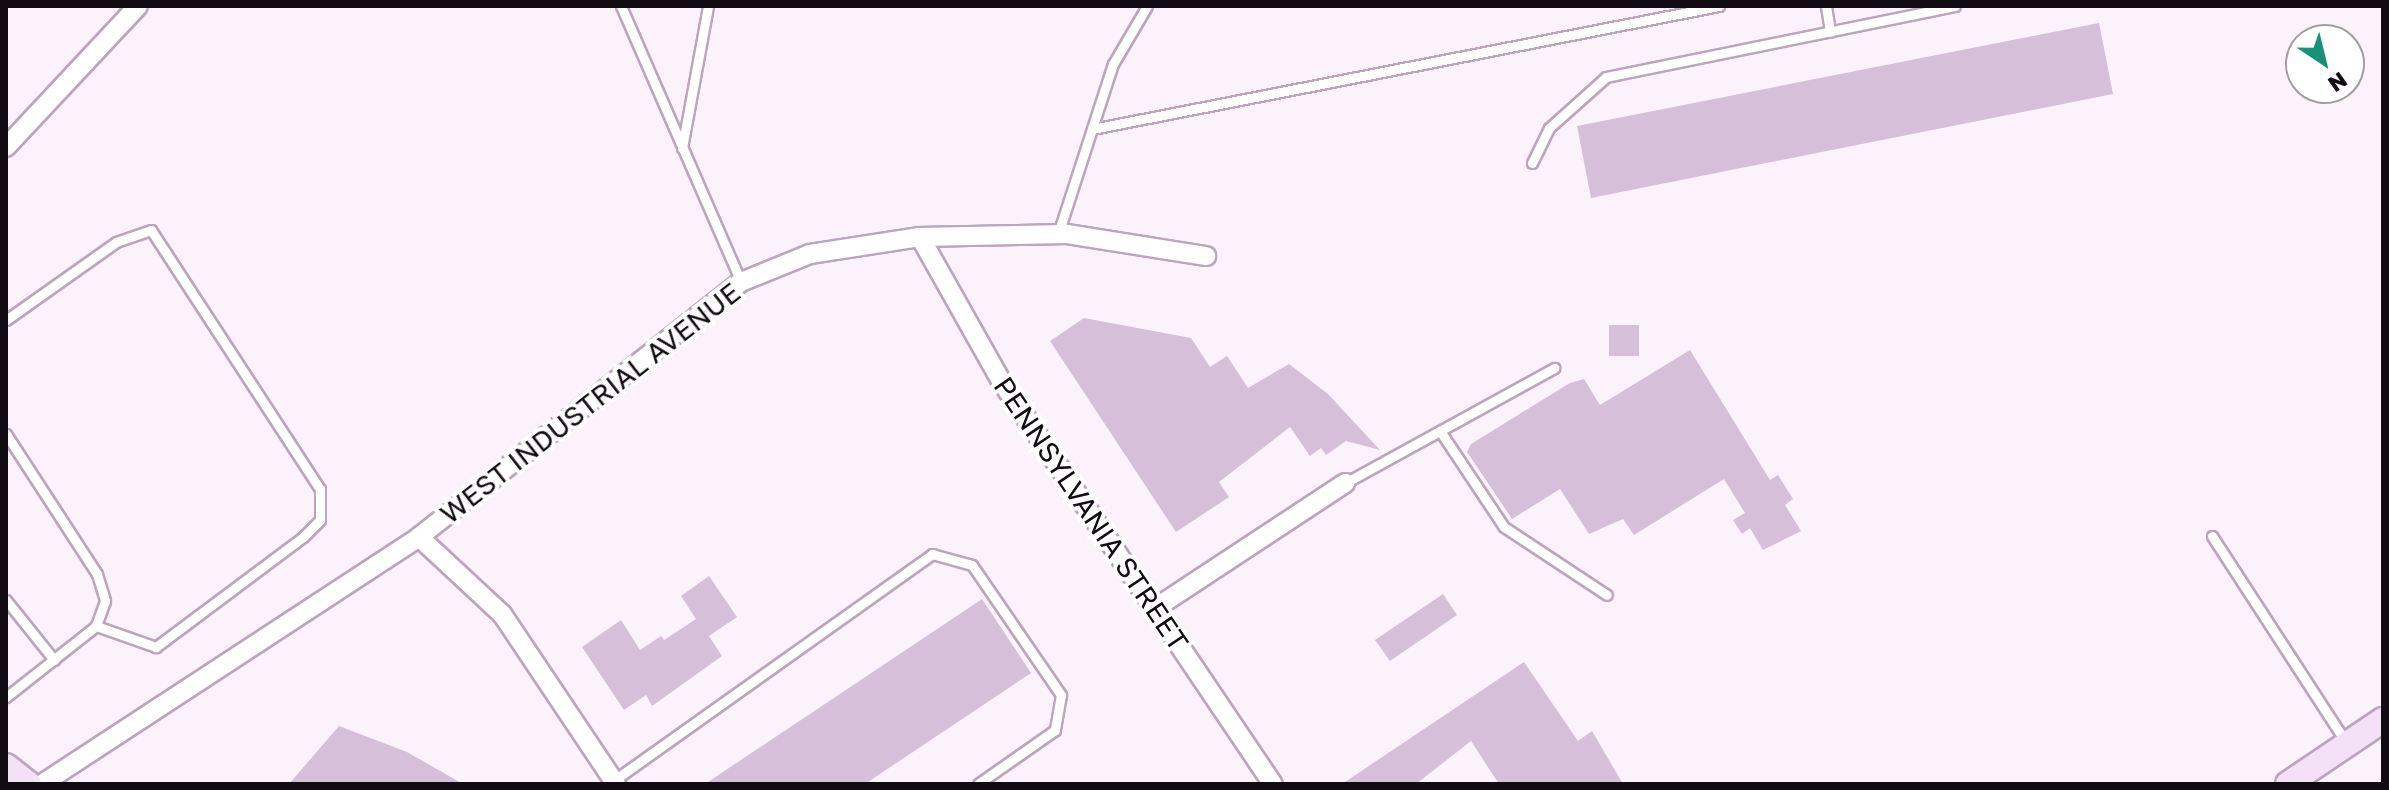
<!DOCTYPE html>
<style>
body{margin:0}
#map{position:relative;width:2389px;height:790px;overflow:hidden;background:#fbf2fc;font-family:"Golos Text",sans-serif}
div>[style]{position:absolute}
.building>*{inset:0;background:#d6bfd8}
.roads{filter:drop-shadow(2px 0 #bca5bd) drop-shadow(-2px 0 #bca5bd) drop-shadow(0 2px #bca5bd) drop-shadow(0 -2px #bca5bd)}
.lane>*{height:9px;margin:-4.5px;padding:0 4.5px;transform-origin:4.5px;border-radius:4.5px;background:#fff}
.street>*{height:18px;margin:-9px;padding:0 9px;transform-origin:9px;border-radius:9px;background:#fff}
.secondary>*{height:24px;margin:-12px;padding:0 12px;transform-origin:12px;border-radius:12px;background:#f5e1f7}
span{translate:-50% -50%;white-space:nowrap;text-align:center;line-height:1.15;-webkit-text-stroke:8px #fff;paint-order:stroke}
.street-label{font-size:28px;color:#130b13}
.frame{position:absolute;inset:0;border:8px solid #130b13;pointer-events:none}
.north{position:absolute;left:2285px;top:24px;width:80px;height:80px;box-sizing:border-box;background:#fff;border:2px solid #a19da1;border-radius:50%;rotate:145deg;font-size:22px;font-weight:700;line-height:32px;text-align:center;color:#130b13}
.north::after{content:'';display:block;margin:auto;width:28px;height:36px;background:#159278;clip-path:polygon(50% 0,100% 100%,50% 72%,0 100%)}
</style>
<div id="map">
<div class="building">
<div style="clip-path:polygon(2099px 23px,2113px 94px,1591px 198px,1577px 126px)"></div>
<div style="clip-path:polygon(1084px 318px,1191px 338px,1210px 367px,1227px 356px,1248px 388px,1289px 364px,1328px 394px,1380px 450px,1346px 441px,1326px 455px,1321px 448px,1310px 456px,1290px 427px,1219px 482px,1229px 497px,1176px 532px,1050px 341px)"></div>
<div style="clip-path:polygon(1609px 325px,1639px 325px,1639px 356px,1609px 356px)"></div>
<div style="clip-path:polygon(1690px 350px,1770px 480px,1778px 475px,1793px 499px,1785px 505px,1801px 531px,1763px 550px,1750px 528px,1742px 534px,1733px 520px,1745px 513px,1724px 479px,1634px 535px,1623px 519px,1589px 534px,1560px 489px,1512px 519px,1467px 452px,1471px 444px,1570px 383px,1584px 379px,1600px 405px)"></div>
<div style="clip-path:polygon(709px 576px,737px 617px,709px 636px,722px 656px,652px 706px,646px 695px,624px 710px,582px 647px,621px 620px,640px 650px,661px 636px,664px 640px,696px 619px,681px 596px)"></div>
<div style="clip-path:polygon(1443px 594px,1457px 615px,1390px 661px,1375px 640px)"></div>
<div style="clip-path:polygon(982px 599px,1031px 673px,865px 784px,705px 784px)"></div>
<div style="clip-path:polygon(1524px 662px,1578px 741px,1592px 731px,1623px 784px,1499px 784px,1471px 741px,1416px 784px,1342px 784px)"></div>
<div style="clip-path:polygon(339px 726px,407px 752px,463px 784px,289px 784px)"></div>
</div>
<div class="roads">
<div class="lane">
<div style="left:621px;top:6px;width:301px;rotate:66.5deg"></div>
<div style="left:1826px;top:6px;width:26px;rotate:81deg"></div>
<div style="left:1092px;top:129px;width:639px;rotate:-11.1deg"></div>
<div style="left:682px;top:148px;width:144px;rotate:-79.6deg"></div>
<div style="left:1532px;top:163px;width:39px;rotate:-64deg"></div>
<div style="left:1549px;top:128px;width:76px;rotate:-41.8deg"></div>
<div style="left:1606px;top:77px;width:356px;rotate:-11.5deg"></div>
<div style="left:1058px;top:234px;width:179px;rotate:-72.1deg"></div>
<div style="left:1113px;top:64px;width:67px;rotate:-59.6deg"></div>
<div style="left:6px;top:320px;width:135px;rotate:-35.3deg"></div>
<div style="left:116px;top:242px;width:37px;rotate:-19deg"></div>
<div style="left:151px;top:230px;width:309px;rotate:56.9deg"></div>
<div style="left:320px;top:489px;width:31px;rotate:90deg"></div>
<div style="left:320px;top:520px;width:24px;rotate:135deg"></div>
<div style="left:303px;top:537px;width:184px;rotate:143.2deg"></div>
<div style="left:156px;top:647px;width:64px;rotate:-160.7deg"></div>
<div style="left:1440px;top:431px;width:115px;rotate:56.3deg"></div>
<div style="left:1504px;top:527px;width:123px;rotate:33.4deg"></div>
<div style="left:6px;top:434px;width:167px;rotate:57deg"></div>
<div style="left:97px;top:574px;width:28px;rotate:73deg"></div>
<div style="left:105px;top:601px;width:27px;rotate:110deg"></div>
<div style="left:96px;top:626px;width:115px;rotate:141.7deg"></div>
<div style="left:1345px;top:483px;width:239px;rotate:-28.8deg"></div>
<div style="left:2212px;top:536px;width:248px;rotate:57deg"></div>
<div style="left:6px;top:600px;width:77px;rotate:51.3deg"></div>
<div style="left:613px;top:781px;width:392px;rotate:-35.4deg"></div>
<div style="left:932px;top:554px;width:41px;rotate:15.4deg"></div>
<div style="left:972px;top:565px;width:158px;rotate:55.6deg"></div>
<div style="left:1061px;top:695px;width:36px;rotate:100deg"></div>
<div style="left:1055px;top:730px;width:94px;rotate:145deg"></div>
</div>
<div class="street">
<div style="left:6px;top:147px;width:193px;rotate:-46.9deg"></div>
<div style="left:920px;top:237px;width:165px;rotate:60.6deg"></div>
<div style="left:1001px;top:381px;width:486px;rotate:56deg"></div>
<div style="left:419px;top:537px;width:113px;rotate:42.9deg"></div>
<div style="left:502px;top:614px;width:205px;rotate:56.2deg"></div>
<div style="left:1154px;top:609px;width:229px;rotate:-33.4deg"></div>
<div style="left:42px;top:784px;width:451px;rotate:-33.2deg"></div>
<div style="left:419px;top:537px;width:411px;rotate:-38.4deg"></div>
<div style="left:741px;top:282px;width:74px;rotate:-22.1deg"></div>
<div style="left:810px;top:254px;width:111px;rotate:-8.8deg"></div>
<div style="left:920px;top:237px;width:147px;rotate:-1.2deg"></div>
<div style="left:1067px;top:234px;width:141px;rotate:9deg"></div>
</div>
<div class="secondary">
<div style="left:6px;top:766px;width:29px;rotate:38deg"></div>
<div style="left:2288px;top:784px;width:115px;rotate:-34deg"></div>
</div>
</div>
<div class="street-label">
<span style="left:590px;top:403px;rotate:-38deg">WEST INDUSTRIAL AVENUE</span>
<span style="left:1091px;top:514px;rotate:56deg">PENNSYLVANIA STREET</span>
</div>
<div class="frame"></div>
<div class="north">N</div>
</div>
